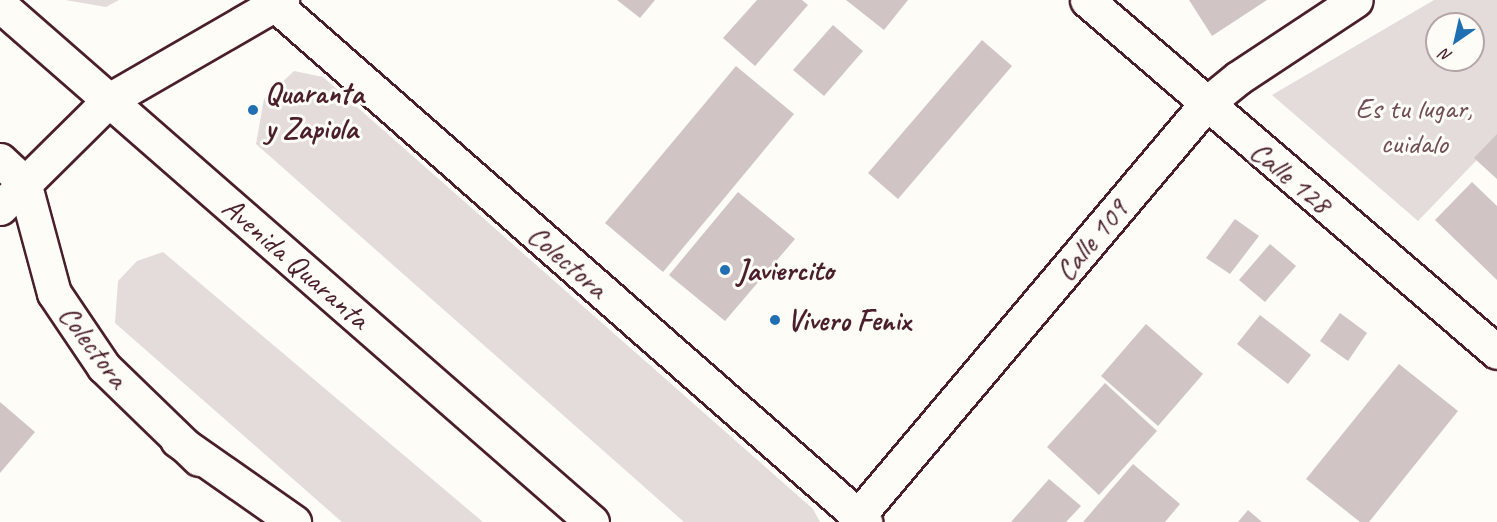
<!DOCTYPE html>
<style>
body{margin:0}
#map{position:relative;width:1497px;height:522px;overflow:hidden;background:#fdfcf7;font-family:Caveat,sans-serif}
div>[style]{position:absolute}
.green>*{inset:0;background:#e3dcda}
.building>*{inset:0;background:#d0c5c4}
.roads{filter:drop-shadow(2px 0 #4a1f2b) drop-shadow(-2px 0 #4a1f2b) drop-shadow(0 2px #4a1f2b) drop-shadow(0 -2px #4a1f2b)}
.minor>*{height:33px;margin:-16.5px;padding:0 16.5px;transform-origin:16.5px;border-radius:16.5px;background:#fdfcf7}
.major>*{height:33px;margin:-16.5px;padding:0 16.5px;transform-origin:16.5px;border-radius:16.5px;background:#fdfcf7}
.highway>*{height:33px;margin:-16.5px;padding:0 16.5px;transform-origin:16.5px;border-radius:16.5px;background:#fdfcf7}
.dots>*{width:16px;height:16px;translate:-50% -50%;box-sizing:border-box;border:3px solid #fdfcf7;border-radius:50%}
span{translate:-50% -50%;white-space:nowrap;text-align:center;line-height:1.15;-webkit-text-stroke:6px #fdfcf7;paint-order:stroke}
.poi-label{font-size:30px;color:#4a1f2b;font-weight:700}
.left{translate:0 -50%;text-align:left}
.park-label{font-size:30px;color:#704e57}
.street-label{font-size:30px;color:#4a1f2b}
.north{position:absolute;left:1425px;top:12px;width:60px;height:60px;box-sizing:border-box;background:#fdfcf7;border:2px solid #b5a4a5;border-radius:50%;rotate:214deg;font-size:16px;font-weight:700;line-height:24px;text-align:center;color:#4a1f2b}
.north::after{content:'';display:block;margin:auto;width:21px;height:27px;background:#1f6fb2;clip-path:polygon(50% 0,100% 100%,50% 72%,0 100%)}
</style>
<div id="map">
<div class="green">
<div style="clip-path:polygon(65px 0,119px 0,106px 7px)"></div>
<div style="clip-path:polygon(evenodd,1434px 0,1497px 0,1497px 139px,1418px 221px,1272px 95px,1434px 0,1437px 24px,1473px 24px,1473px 60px,1437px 60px,1437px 24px)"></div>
<div style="clip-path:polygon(294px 71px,323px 77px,813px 509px,820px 522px,684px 522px,256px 144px,264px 99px)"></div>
<div style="clip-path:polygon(163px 252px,483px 522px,342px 522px,115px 323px,118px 281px,137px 261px)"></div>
</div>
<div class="building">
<div style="clip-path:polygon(617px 0,655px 0,640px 18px)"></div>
<div style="clip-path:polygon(757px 0,802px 0,808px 5px,755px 66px,723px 38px)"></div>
<div style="clip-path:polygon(846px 0,908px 0,884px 30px)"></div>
<div style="clip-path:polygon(1189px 0,1267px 0,1212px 36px)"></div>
<div style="clip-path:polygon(833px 25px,863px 51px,824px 96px,793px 70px)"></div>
<div style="clip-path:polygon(982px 40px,1012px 66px,898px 199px,868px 173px)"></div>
<div style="clip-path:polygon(736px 66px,794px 114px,663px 272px,605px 223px)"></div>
<div style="clip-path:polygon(1497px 134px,1497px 179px,1474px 158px)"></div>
<div style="clip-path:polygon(1472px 182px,1497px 206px,1497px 280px,1435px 220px)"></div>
<div style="clip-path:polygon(738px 192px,795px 239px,725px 321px,669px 275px)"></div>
<div style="clip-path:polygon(1235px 219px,1259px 236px,1230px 274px,1206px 258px)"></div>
<div style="clip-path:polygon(1270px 244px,1296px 266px,1265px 302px,1239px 280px)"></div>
<div style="clip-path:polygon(1340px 313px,1367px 333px,1348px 361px,1320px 341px)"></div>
<div style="clip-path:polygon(1260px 315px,1311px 355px,1288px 384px,1237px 344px)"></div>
<div style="clip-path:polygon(1146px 324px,1203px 374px,1158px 426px,1101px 376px)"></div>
<div style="clip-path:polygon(1399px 364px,1458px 411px,1369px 522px,1360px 522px,1306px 479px)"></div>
<div style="clip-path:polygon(1105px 383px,1157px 431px,1099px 495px,1047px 447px)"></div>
<div style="clip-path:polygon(0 402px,35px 432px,0 473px)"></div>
<div style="clip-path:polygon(1133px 464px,1180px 504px,1165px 522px,1083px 522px)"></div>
<div style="clip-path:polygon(1049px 479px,1081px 506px,1066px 522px,1011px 522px)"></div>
<div style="clip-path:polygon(1248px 510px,1262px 522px,1238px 522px)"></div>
</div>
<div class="roads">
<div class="minor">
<div style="left:270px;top:0;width:792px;rotate:41.26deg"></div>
<div style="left:1087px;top:0;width:540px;rotate:40.65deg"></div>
<div style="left:0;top:160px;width:33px;rotate:43deg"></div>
<div style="left:24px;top:182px;width:115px;rotate:74.9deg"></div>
<div style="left:54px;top:293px;width:89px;rotate:56deg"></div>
<div style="left:104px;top:367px;width:132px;rotate:44.1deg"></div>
<div style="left:858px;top:516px;width:539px;rotate:-49.81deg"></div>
<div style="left:1206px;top:104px;width:41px;rotate:-39.1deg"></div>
<div style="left:1238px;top:78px;width:141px;rotate:-33.5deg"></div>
</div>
<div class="major">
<div style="left:0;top:208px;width:153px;rotate:-44.7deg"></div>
<div style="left:109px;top:100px;width:200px;rotate:-30deg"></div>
</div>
<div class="highway">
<div style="left:0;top:5px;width:786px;rotate:41.13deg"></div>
<div style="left:177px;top:440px;width:143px;rotate:35deg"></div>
</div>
</div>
<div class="dots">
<div style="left:253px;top:110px;background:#1f6fb2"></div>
<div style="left:725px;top:270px;background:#1f6fb2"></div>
<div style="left:775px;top:320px;background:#1f6fb2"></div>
</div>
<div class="poi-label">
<span class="left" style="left:265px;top:110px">Quaranta<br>y Zapiola</span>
<span class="left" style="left:737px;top:270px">Javiercito</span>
<span class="left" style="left:787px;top:320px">Vivero Fenix</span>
</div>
<div class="park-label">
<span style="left:1414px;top:125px">Es tu lugar,<br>cuidalo</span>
</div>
<div class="street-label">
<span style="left:1291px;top:177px;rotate:40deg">Calle 128</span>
<span style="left:1091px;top:240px;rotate:-50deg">Calle 109</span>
<span style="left:568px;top:261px;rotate:41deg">Colectora</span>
<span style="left:296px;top:263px;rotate:41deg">Avenida Quaranta</span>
<span style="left:94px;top:346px;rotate:53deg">Colectora</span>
</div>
<div class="north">N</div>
</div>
